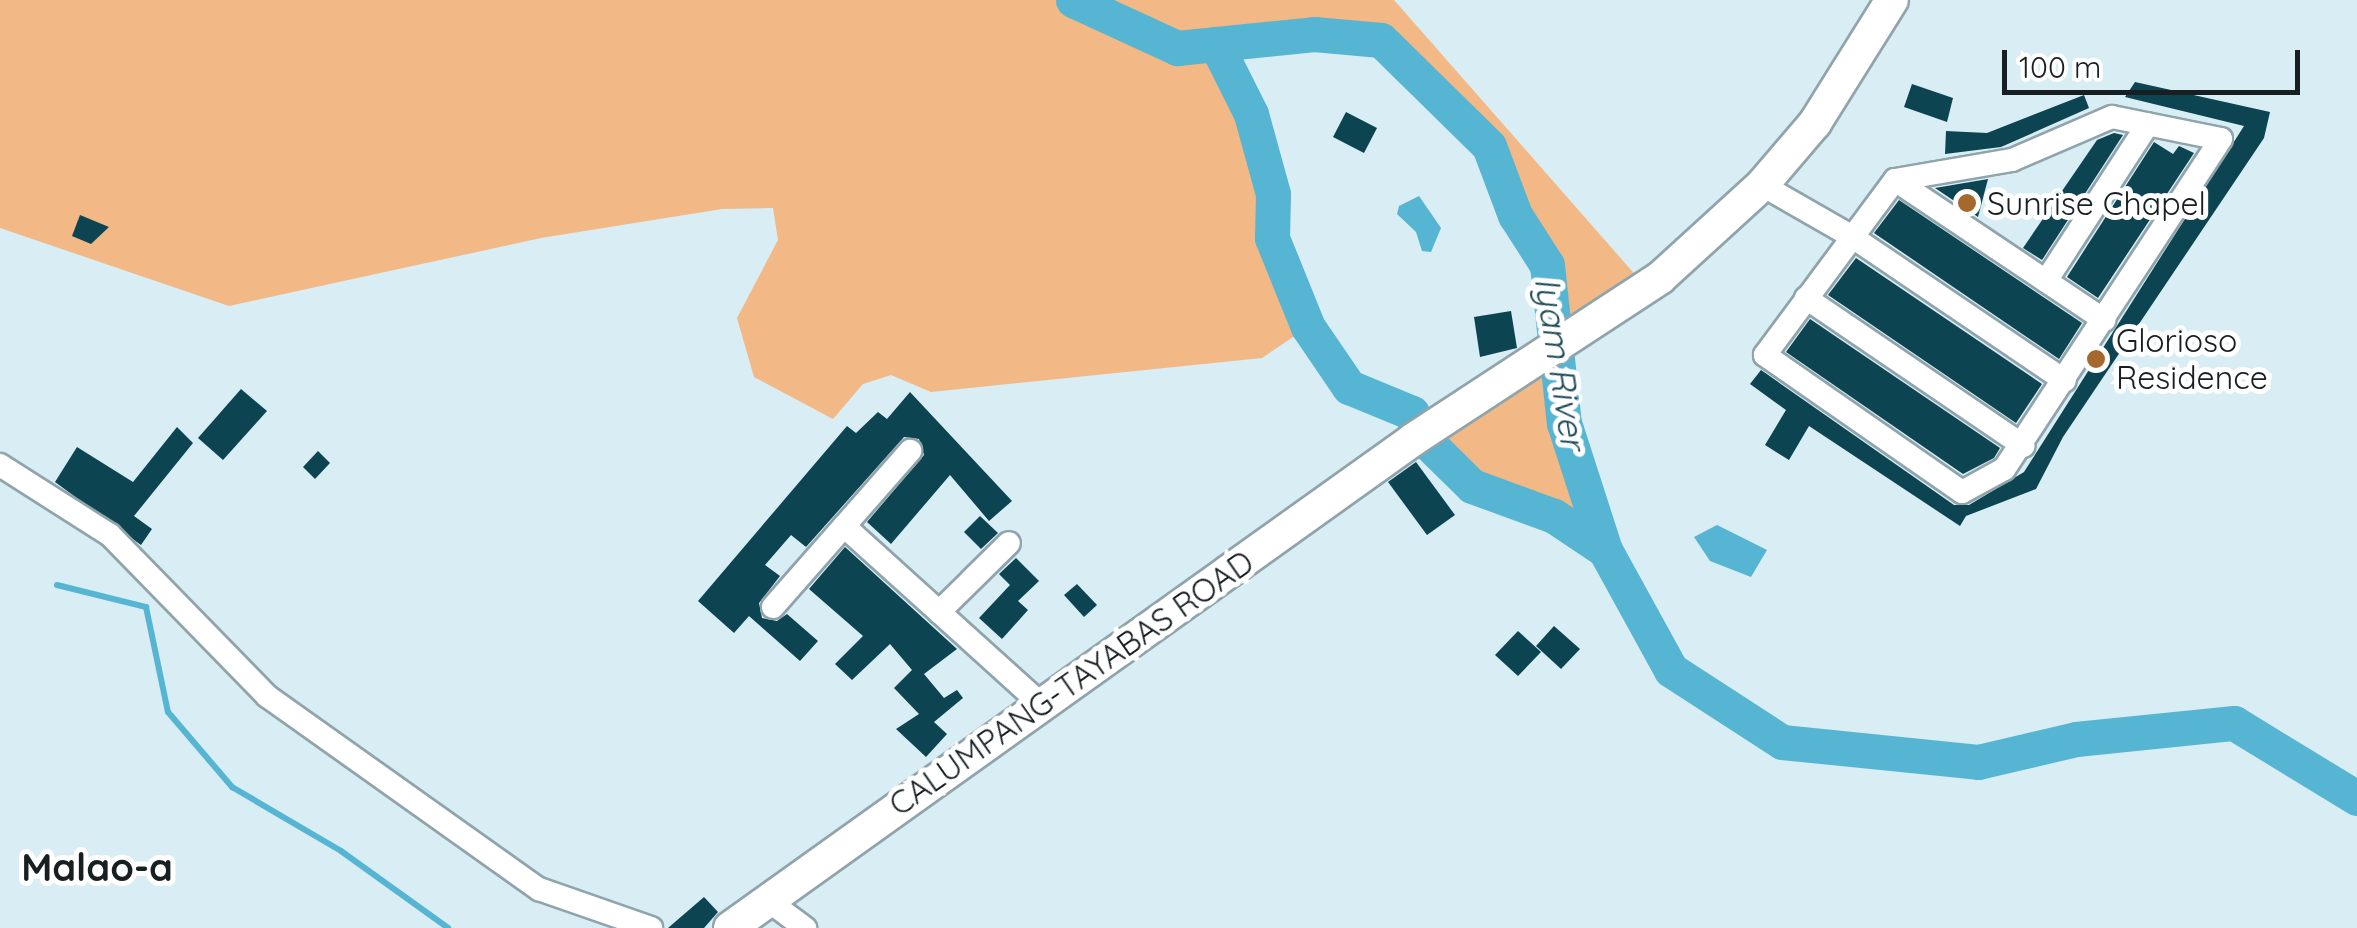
<!DOCTYPE html>
<style>
body{margin:0}
#map{position:relative;width:2357px;height:928px;overflow:hidden;background:#d8edf4;font-family:Quicksand,sans-serif}
div>[style]{position:absolute}
.green>*{inset:0;background:#f2b885}
.water>*{inset:0;background:#55b5d2}
.stream>*{height:6px;margin:-3px;padding:0 3px;transform-origin:3px;border-radius:3px;background:#55b5d2}
.river>*{height:35px;margin:-17.5px;padding:0 17.5px;transform-origin:17.5px;border-radius:17.5px;background:#55b5d2}
.building>*{inset:0;background:#0d4452}
.roads{filter:drop-shadow(2px 0 #90a4ab) drop-shadow(-2px 0 #90a4ab) drop-shadow(0 2px #90a4ab) drop-shadow(0 -2px #90a4ab)}
.street>*{height:22px;margin:-11px;padding:0 11px;transform-origin:11px;border-radius:11px;background:#fff}
.secondary>*{height:32px;margin:-16px;padding:0 16px;transform-origin:16px;border-radius:16px;background:#fff}
.dots>*{width:28px;height:28px;translate:-50% -50%;box-sizing:border-box;border:5px solid #fff;border-radius:50%}
span{translate:-50% -50%;white-space:nowrap;text-align:center;line-height:1.15;-webkit-text-stroke:10px #fff;paint-order:stroke}
.poi-label{font-size:32px;color:#181f22}
.left{translate:0 -50%;text-align:left}
.street-label{font-size:32px;color:#181f22}
.water-label{font-size:35px;color:#214b58;font-style:italic}
.quarter-label{font-size:38px;color:#181f22;font-weight:700}
.scale{position:absolute;left:2002px;top:50px;width:298px;height:45px;box-sizing:border-box;border:5px solid #181f22;border-top:0;padding-left:12px;font-size:30px;line-height:35px;white-space:nowrap;color:#181f22;-webkit-text-stroke:8px #fff;paint-order:stroke}
</style>
<div id="map">
<div class="green">
<div style="clip-path:polygon(0 0,1394px 0,1646px 287px,1555px 344px,1564px 423px,1605px 550px,1554px 516px,1472px 486px,1419px 434px,1555px 344px,1547px 265px,1515px 215px,1489px 146px,1381px 40px,1314px 34px,1216px 45px,1251px 114px,1273px 194px,1272px 238px,1308px 327px,1262px 358px,931px 392px,891px 375px,863px 384px,833px 419px,754px 377px,737px 318px,778px 240px,773px 208px,722px 209px,541px 238px,229px 306px,0 228px)"></div>
</div>
<div class="water">
<div style="clip-path:polygon(1419px 196px,1441px 228px,1431px 252px,1422px 251px,1416px 232px,1397px 214px,1399px 206px)"></div>
<div style="clip-path:polygon(1717px 525px,1767px 550px,1751px 577px,1710px 561px,1694px 537px)"></div>
</div>
<div class="stream">
<div style="left:57px;top:585px;width:92px;rotate:13.9deg"></div>
<div style="left:146px;top:607px;width:107px;rotate:78.2deg"></div>
<div style="left:168px;top:712px;width:99px;rotate:49.5deg"></div>
<div style="left:232px;top:787px;width:126px;rotate:30.4deg"></div>
<div style="left:341px;top:851px;width:132px;rotate:35.7deg"></div>
</div>
<div class="river">
<div style="left:1073px;top:0;width:115px;rotate:24.8deg"></div>
<div style="left:1177px;top:48px;width:138px;rotate:-5.8deg"></div>
<div style="left:1314px;top:34px;width:67px;rotate:5.1deg"></div>
<div style="left:1381px;top:40px;width:151px;rotate:44.5deg"></div>
<div style="left:1489px;top:146px;width:74px;rotate:69.4deg"></div>
<div style="left:1515px;top:215px;width:59px;rotate:57.4deg"></div>
<div style="left:1547px;top:265px;width:159px;rotate:83.9deg"></div>
<div style="left:1564px;top:423px;width:133px;rotate:72.1deg"></div>
<div style="left:1605px;top:550px;width:137px;rotate:61.2deg"></div>
<div style="left:1671px;top:670px;width:132px;rotate:33deg"></div>
<div style="left:1782px;top:742px;width:197px;rotate:5.8deg"></div>
<div style="left:1978px;top:762px;width:101px;rotate:-13.2deg"></div>
<div style="left:2076px;top:739px;width:159px;rotate:-5.8deg"></div>
<div style="left:2234px;top:723px;width:144px;rotate:31.4deg"></div>
<div style="left:1216px;top:44px;width:78px;rotate:63.4deg"></div>
<div style="left:1251px;top:114px;width:83px;rotate:74.6deg"></div>
<div style="left:1273px;top:194px;width:44px;rotate:91.3deg"></div>
<div style="left:1272px;top:238px;width:96px;rotate:68deg"></div>
<div style="left:1308px;top:327px;width:73px;rotate:55.7deg"></div>
<div style="left:1349px;top:387px;width:68px;rotate:22.4deg"></div>
<div style="left:1412px;top:413px;width:22px;rotate:72deg"></div>
<div style="left:1419px;top:434px;width:74px;rotate:44.5deg"></div>
<div style="left:1472px;top:486px;width:87px;rotate:20.1deg"></div>
<div style="left:1554px;top:516px;width:61px;rotate:33.7deg"></div>
</div>
<div class="building">
<div style="clip-path:polygon(2135px 82px,2270px 112px,2264px 138px,2063px 437px,2036px 489px,1966px 516px,1960px 526px,1809px 426px,1789px 460px,1765px 445px,1786px 410px,1750px 384px,1761px 370px,1954px 505px,1969px 505px,2024px 472px,2244px 126px,2125px 97px)"></div>
<div style="clip-path:polygon(1912px 84px,1953px 98px,1947px 122px,1904px 107px)"></div>
<div style="clip-path:polygon(2084px 95px,2089px 108px,2001px 147px,1945px 154px,1946px 131px,1987px 133px)"></div>
<div style="clip-path:polygon(1346px 112px,1377px 128px,1364px 153px,1333px 137px)"></div>
<div style="clip-path:polygon(2114px 133px,2123px 135px,2042px 260px,2023px 248px,2097px 140px)"></div>
<div style="clip-path:polygon(2154px 142px,2173px 154px,2179px 146px,2194px 153px,2098px 298px,2067px 277px)"></div>
<div style="clip-path:polygon(1988px 179px,1978px 217px,1935px 188px)"></div>
<div style="clip-path:polygon(1899px 200px,2082px 323px,2059px 359px,1874px 233px)"></div>
<div style="clip-path:polygon(80px 215px,109px 227px,91px 244px,72px 236px)"></div>
<div style="clip-path:polygon(1856px 258px,2042px 384px,2016px 423px,1828px 295px)"></div>
<div style="clip-path:polygon(1511px 311px,1517px 348px,1480px 357px,1474px 317px)"></div>
<div style="clip-path:polygon(1810px 319px,2000px 448px,1994px 458px,1963px 474px,1786px 352px)"></div>
<div style="clip-path:polygon(241px 389px,267px 411px,223px 460px,198px 438px)"></div>
<div style="clip-path:polygon(910px 392px,1012px 501px,989px 521px,950px 475px,891px 544px,867px 522px,924px 455px,919px 439px,904px 437px,806px 547px,791px 535px,765px 565px,780px 576px,759px 603px,762px 618px,777px 621px,787px 614px,818px 641px,800px 661px,749px 616px,734px 633px,698px 601px,847px 426px,856px 433px,878px 412px,887px 419px)"></div>
<div style="clip-path:polygon(177px 427px,193px 443px,134px 516px,152px 529px,141px 545px,55px 482px,77px 447px,133px 482px)"></div>
<div style="clip-path:polygon(318px 451px,330px 463px,315px 479px,303px 467px)"></div>
<div style="clip-path:polygon(1416px 462px,1455px 515px,1427px 535px,1388px 482px)"></div>
<div style="clip-path:polygon(980px 516px,998px 533px,981px 549px,964px 532px)"></div>
<div style="clip-path:polygon(845px 547px,957px 649px,924px 674px,944px 698px,957px 690px,963px 698px,934px 722px,947px 734px,926px 757px,896px 729px,919px 714px,894px 688px,912px 670px,890px 644px,852px 680px,835px 664px,863px 636px,809px 589px)"></div>
<div style="clip-path:polygon(1016px 558px,1039px 581px,1018px 601px,1028px 610px,1002px 639px,979px 618px,1010px 585px,999px 574px)"></div>
<div style="clip-path:polygon(1077px 584px,1097px 605px,1084px 617px,1064px 595px)"></div>
<div style="clip-path:polygon(1554px 626px,1580px 649px,1561px 669px,1536px 646px)"></div>
<div style="clip-path:polygon(1518px 631px,1541px 652px,1518px 676px,1495px 655px)"></div>
<div style="clip-path:polygon(704px 897px,718px 912px,704px 928px,668px 928px)"></div>
</div>
<div class="roads">
<div class="street">
<div style="left:2112px;top:117px;width:111px;rotate:11.4deg"></div>
<div style="left:2221px;top:139px;width:395px;rotate:123.3deg"></div>
<div style="left:2004px;top:469px;width:48px;rotate:151.3deg"></div>
<div style="left:1962px;top:492px;width:240px;rotate:-145.2deg"></div>
<div style="left:1765px;top:355px;width:218px;rotate:-53.4deg"></div>
<div style="left:1895px;top:180px;width:119px;rotate:-9.7deg"></div>
<div style="left:2012px;top:160px;width:109px;rotate:-23.3deg"></div>
<div style="left:1895px;top:180px;width:252px;rotate:33.8deg"></div>
<div style="left:1762px;top:185px;width:103px;rotate:29.8deg"></div>
<div style="left:1851px;top:236px;width:258px;rotate:34.1deg"></div>
<div style="left:2046px;top:281px;width:187px;rotate:-57deg"></div>
<div style="left:1806px;top:298px;width:263px;rotate:34.2deg"></div>
<div style="left:0;top:465px;width:130px;rotate:32.5deg"></div>
<div style="left:110px;top:535px;width:225px;rotate:45.7deg"></div>
<div style="left:267px;top:696px;width:334px;rotate:35.4deg"></div>
<div style="left:539px;top:889px;width:119px;rotate:19.2deg"></div>
<div style="left:844px;top:526px;width:267px;rotate:42.1deg"></div>
<div style="left:773px;top:607px;width:208px;rotate:-48.7deg"></div>
<div style="left:939px;top:612px;width:98px;rotate:-44.6deg"></div>
<div style="left:766px;top:899px;width:49px;rotate:36.6deg"></div>
</div>
<div class="secondary">
<div style="left:730px;top:928px;width:841px;rotate:-35.56deg"></div>
<div style="left:1414px;top:439px;width:294px;rotate:-33.2deg"></div>
<div style="left:1660px;top:278px;width:138px;rotate:-42.4deg"></div>
<div style="left:1762px;top:185px;width:82px;rotate:-49.5deg"></div>
<div style="left:1815px;top:123px;width:145px;rotate:-58deg"></div>
</div>
</div>
<div class="dots">
<div style="left:1967px;top:203px;background:#a5682d"></div>
<div style="left:2096px;top:359px;background:#a5682d"></div>
</div>
<div class="poi-label">
<span class="left" style="left:1987px;top:203px">Sunrise Chapel</span>
<span class="left" style="left:2116px;top:359px">Glorioso<br>Residence</span>
</div>
<div class="street-label">
<span style="left:1071px;top:683px;rotate:-35deg">CALUMPANG-TAYABAS ROAD</span>
</div>
<div class="water-label">
<span style="left:1561px;top:363px;rotate:81deg">Iyam River</span>
</div>
<div class="quarter-label">
<span style="left:97px;top:868px">Malao-a</span>
</div>
<div class="scale">100 m</div>
</div>
